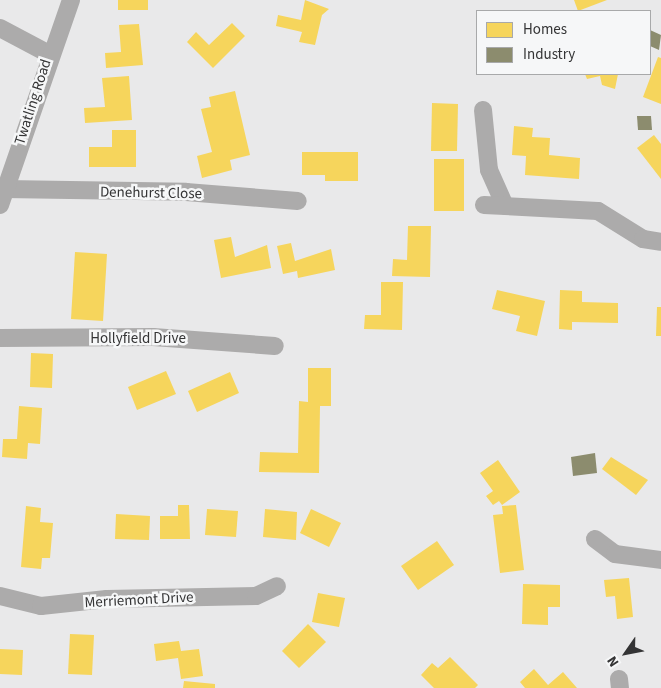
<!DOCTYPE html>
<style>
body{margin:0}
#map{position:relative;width:661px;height:688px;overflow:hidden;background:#e9e9ea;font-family:"Source Sans 3",sans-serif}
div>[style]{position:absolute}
.homes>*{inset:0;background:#f6d55c}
.industry>*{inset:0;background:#8c8c6e}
.minor>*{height:18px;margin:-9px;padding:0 9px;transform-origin:9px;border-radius:9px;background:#acabab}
span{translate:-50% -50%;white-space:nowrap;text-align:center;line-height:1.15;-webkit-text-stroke:5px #f6f7f8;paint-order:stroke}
.street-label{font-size:15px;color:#343435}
.legend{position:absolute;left:476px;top:10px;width:175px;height:65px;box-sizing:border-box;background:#f6f7f8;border:1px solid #a8a9aa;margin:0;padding:6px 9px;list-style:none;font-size:15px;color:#343435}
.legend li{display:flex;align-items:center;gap:10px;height:25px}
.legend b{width:25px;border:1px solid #a8a9aa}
.north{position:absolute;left:601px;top:628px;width:50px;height:50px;-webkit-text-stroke:4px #f6f7f8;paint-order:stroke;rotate:237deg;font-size:14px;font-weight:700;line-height:20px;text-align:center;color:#343435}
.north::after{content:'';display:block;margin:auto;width:18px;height:22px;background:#343435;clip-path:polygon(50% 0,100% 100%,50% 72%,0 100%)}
</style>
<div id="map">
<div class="homes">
<div style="clip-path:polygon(118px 0,148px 0,148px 10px,118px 10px)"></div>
<div style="clip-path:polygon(305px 0,329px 9px,322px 15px,315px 45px,299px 42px,302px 32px,276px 26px,278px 15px,301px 20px)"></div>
<div style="clip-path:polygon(574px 0,607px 0,578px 11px)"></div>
<div style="clip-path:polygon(232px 23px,245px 36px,213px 68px,187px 42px,196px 32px,209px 45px)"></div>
<div style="clip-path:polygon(139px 24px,143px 65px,106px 68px,105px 53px,121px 52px,119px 25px)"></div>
<div style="clip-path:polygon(658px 57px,661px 58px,661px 104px,643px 97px)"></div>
<div style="clip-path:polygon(585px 74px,618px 74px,615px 89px,602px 85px,600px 76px,587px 79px)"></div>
<div style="clip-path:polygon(129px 76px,132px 120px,85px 123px,84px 108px,105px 107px,102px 78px)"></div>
<div style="clip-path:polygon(235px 91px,250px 155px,230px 160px,232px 170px,202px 178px,197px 156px,212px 152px,201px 109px,211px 107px,209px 97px)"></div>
<div style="clip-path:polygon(432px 103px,458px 104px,457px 151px,431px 151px)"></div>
<div style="clip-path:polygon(514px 126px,533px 128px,532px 137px,550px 138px,549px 155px,580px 158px,579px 179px,525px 175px,526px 156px,512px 155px)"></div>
<div style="clip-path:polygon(112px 130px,136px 130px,136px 167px,89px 167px,89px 147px,112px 147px)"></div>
<div style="clip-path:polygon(654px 135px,661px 144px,661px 179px,637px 148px)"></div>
<div style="clip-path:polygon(302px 152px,358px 152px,358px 181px,325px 181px,325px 175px,302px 175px)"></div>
<div style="clip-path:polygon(434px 159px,464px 159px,464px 211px,434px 211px)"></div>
<div style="clip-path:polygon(408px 226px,431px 226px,430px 277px,392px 276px,393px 259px,407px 260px)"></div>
<div style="clip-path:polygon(231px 237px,235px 257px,267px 245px,271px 268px,221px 278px,214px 240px)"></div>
<div style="clip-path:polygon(291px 243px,295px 261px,331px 249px,335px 270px,298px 278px,297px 271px,283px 274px,277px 246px)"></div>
<div style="clip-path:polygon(75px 252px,107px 254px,103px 321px,71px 319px)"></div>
<div style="clip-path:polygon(381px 282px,403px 282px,402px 330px,364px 329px,365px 315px,381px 315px)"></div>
<div style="clip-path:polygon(497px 290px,545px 301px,537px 336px,516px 331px,520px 316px,492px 309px)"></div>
<div style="clip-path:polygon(560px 290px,582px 291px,582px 302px,618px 303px,618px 323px,572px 322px,572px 330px,559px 329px)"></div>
<div style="clip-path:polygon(657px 307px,661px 307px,661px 336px,656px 336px)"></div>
<div style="clip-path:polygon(31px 353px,53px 354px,52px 388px,30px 387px)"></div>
<div style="clip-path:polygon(308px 368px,331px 368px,331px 406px,320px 406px,319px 473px,259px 472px,260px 452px,298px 453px,299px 401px,308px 402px)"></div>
<div style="clip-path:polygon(166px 371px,176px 394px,137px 410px,128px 387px)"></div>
<div style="clip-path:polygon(230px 372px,239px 393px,197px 412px,188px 391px)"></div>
<div style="clip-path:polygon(19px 406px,42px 408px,40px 444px,28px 443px,27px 459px,2px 457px,3px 439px,17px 439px)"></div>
<div style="clip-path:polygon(611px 457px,648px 480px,636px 495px,602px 469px)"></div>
<div style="clip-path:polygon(498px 460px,520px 492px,502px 505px,499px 501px,493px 505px,486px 496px,493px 491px,480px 473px)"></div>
<div style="clip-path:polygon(178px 505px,189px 505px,190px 539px,160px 539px,160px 516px,178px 516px)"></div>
<div style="clip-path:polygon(516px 505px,524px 570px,500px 573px,493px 515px,503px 514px,502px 506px)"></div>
<div style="clip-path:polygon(26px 506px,41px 508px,40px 522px,53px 523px,50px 558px,42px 558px,41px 569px,21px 567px)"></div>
<div style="clip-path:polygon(207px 509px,238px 511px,236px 537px,205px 535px)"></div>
<div style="clip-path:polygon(265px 509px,297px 512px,296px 540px,263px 537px)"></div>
<div style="clip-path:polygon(311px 509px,341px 523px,329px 547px,300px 533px)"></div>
<div style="clip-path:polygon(116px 514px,150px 516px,149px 540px,115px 539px)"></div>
<div style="clip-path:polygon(437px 541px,454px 565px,418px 590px,401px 566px)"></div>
<div style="clip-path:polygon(629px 578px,633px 617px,617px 619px,615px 596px,606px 597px,604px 580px)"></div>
<div style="clip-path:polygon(523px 584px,560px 585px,560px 607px,548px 607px,548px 625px,522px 624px)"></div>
<div style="clip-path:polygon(318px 593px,345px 598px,339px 627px,312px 622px)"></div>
<div style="clip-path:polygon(308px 624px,326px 642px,299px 668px,282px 651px)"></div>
<div style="clip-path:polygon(70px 634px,94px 635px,92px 675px,68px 674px)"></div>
<div style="clip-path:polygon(179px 641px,181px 651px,199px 649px,203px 676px,181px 679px,178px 658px,156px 661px,154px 644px)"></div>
<div style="clip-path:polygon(0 649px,23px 650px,22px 675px,0 674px)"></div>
<div style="clip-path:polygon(450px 657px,478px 685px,475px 688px,434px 688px,421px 675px,432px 663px,438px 668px)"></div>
<div style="clip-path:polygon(534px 669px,548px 685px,563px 672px,577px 688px,525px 688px,520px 682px)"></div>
<div style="clip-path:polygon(184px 681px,215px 684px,215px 688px,183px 688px)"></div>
</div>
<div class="industry">
<div style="clip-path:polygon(650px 30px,661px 35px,659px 50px,650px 46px)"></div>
<div style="clip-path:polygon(637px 116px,651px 116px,652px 130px,638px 130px)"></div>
<div style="clip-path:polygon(595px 453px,597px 473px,573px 476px,571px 457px)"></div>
</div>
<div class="minor">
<div style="left:0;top:28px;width:55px;rotate:28deg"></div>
<div style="left:483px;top:110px;width:60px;rotate:84.3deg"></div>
<div style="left:489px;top:170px;width:39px;rotate:66deg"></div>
<div style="left:4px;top:189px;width:182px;rotate:0.9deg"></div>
<div style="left:186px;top:192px;width:112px;rotate:4.6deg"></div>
<div style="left:0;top:205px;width:217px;rotate:-70.9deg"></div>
<div style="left:484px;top:205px;width:114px;rotate:3deg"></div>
<div style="left:598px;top:211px;width:53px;rotate:31.9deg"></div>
<div style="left:643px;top:239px;width:18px;rotate:9deg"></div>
<div style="left:0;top:338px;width:153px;rotate:-0.4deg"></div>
<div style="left:153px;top:337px;width:122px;rotate:4.2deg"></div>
<div style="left:595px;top:539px;width:25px;rotate:37deg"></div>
<div style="left:615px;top:554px;width:46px;rotate:7.4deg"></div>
<div style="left:0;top:596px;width:42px;rotate:13.7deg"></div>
<div style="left:41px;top:606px;width:66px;rotate:-6.1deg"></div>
<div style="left:107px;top:599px;width:149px;rotate:-1.2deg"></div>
<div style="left:256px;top:596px;width:23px;rotate:-25deg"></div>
<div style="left:619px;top:679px;width:9px;rotate:84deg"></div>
</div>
<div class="street-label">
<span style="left:33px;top:102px;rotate:-72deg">Twatling Road</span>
<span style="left:151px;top:193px;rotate:1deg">Denehurst Close</span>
<span style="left:138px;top:339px">Hollyfield Drive</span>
<span style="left:139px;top:600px;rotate:-3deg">Merriemont Drive</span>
</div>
<ul class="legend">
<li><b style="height:14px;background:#f6d55c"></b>Homes</li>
<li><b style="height:14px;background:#8c8c6e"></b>Industry</li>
</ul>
<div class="north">N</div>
</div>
